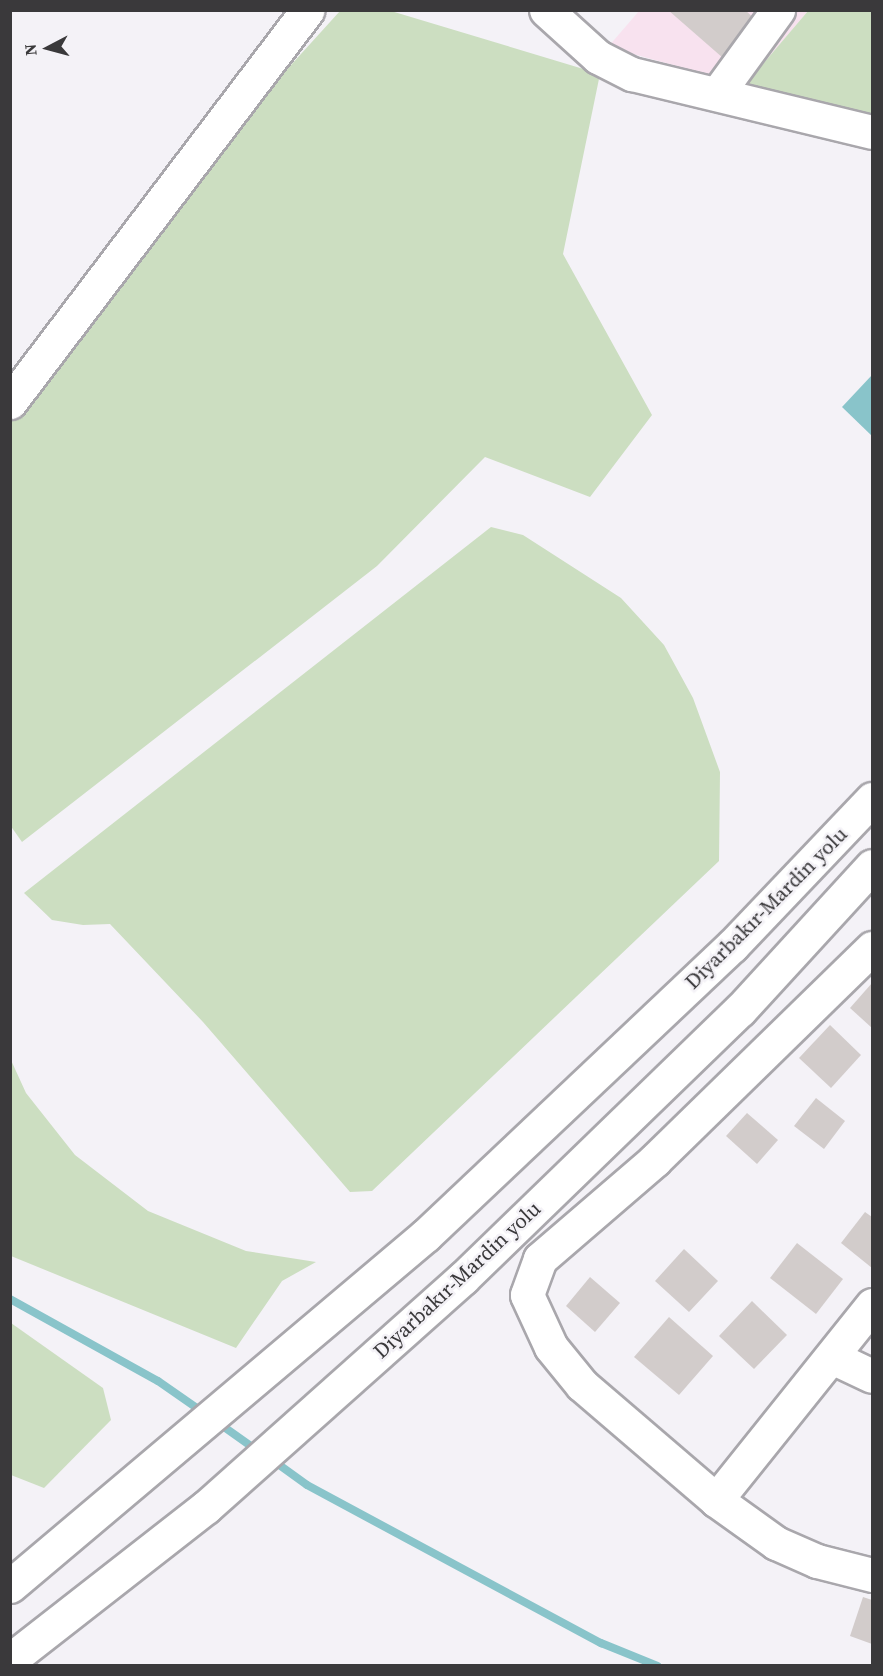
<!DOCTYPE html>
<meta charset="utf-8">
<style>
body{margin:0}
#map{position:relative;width:883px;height:1676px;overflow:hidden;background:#f4f2f7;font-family:"Source Serif 4",serif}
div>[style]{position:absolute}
.commercial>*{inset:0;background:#f8e2ef}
.green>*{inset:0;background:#ccdec1}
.water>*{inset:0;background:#89c4ca}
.stream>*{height:8px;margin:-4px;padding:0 4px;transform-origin:4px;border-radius:4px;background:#89c4ca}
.building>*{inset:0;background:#d2cccb}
.roads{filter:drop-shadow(2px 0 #a9a7ac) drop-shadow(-2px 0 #a9a7ac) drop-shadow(0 2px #a9a7ac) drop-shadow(0 -2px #a9a7ac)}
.minor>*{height:33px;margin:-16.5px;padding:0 16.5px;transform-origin:16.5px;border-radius:16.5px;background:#fff}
.highway>*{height:33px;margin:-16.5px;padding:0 16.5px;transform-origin:16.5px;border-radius:16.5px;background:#fff}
span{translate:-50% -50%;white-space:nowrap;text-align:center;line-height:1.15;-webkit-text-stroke:5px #f4f2f7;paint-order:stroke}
.street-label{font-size:21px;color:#3a393b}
.frame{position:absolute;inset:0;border:12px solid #3a393b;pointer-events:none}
.north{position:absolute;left:18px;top:18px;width:60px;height:60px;-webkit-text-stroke:4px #f4f2f7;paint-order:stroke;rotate:264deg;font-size:16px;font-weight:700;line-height:24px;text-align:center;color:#3a393b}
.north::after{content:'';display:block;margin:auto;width:21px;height:27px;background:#3a393b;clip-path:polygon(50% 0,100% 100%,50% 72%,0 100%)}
</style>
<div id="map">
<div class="commercial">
<div style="clip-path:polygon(639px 11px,808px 11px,745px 85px,608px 47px)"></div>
</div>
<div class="green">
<div style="clip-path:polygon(340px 11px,391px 11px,600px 74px,563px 254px,652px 415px,590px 497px,485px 457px,377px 566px,22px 842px,10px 825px,10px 410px,192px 174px)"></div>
<div style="clip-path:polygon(808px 11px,872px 11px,872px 118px,745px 85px)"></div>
<div style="clip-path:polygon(491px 527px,523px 535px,621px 598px,664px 645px,693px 698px,720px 772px,719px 861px,372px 1191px,350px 1192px,203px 1022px,110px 924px,83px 925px,52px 920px,24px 893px)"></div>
<div style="clip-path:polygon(10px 1058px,26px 1093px,75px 1155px,148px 1211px,246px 1251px,316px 1262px,282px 1281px,236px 1348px,11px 1256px)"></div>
<div style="clip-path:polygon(11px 1323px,103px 1388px,111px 1420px,44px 1488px,11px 1475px)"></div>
</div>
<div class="water">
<div style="clip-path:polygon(872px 375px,872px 436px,842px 407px)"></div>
</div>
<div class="stream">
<div style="left:10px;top:1299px;width:169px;rotate:29deg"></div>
<div style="left:158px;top:1381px;width:56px;rotate:34.8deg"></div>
<div style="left:217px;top:1422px;width:50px;rotate:35.3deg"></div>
<div style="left:271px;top:1459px;width:44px;rotate:35.8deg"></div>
<div style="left:307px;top:1485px;width:334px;rotate:28.3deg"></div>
<div style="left:601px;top:1643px;width:61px;rotate:22deg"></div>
</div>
<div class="building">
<div style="clip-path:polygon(668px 10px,745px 10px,756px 20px,723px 58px)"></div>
<div style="clip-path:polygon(872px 983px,872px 1028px,850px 1008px)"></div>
<div style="clip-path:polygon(830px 1025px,861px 1055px,831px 1088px,799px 1058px)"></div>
<div style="clip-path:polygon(816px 1098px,845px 1121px,824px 1149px,794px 1126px)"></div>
<div style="clip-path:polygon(747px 1113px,778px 1140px,757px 1164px,726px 1136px)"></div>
<div style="clip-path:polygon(865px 1212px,872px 1217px,872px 1268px,841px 1243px)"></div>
<div style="clip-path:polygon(797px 1243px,843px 1279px,816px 1314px,770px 1278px)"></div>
<div style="clip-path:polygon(684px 1249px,718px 1281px,689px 1312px,655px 1281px)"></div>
<div style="clip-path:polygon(590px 1277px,620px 1303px,595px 1332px,566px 1306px)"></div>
<div style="clip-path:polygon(752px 1301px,787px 1335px,754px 1369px,719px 1336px)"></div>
<div style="clip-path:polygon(669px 1317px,713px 1356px,679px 1395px,634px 1357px)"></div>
<div style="clip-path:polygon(863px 1597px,872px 1600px,872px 1644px,850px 1636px)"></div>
</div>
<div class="roads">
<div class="minor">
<div style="left:546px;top:10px;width:70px;rotate:42.1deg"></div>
<div style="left:598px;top:57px;width:38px;rotate:27deg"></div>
<div style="left:632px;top:74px;width:247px;rotate:13.6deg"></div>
<div style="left:717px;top:94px;width:104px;rotate:-54deg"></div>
<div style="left:10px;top:402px;width:492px;rotate:-52.8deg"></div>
<div style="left:872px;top:948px;width:303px;rotate:135.7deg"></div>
<div style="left:655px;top:1160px;width:152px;rotate:139.3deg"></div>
<div style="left:540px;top:1259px;width:38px;rotate:110deg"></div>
<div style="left:527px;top:1295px;width:57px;rotate:65.2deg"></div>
<div style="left:551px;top:1347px;width:49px;rotate:50.8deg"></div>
<div style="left:582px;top:1385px;width:177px;rotate:40.6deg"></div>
<div style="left:716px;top:1500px;width:74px;rotate:35.6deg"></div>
<div style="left:776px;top:1543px;width:45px;rotate:23.7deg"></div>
<div style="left:817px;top:1561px;width:57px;rotate:14.3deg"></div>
<div style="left:832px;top:1357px;width:44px;rotate:25.4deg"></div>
<div style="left:716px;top:1500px;width:250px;rotate:-51.3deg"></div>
</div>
<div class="highway">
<div style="left:10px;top:1586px;width:544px;rotate:-40.16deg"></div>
<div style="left:426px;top:1235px;width:421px;rotate:-43.4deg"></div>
<div style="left:732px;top:946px;width:203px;rotate:-46.4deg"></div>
<div style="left:10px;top:1660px;width:249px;rotate:-38deg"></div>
<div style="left:206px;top:1507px;width:344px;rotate:-41.7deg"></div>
<div style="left:463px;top:1278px;width:385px;rotate:-44.1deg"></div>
<div style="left:740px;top:1010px;width:195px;rotate:-47.5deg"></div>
</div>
</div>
<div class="street-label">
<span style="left:766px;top:908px;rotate:-45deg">Diyarbakır-Mardin yolu</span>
<span style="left:457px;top:1280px;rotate:-43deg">Diyarbakır-Mardin yolu</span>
</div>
<div class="frame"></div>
<div class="north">N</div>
</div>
